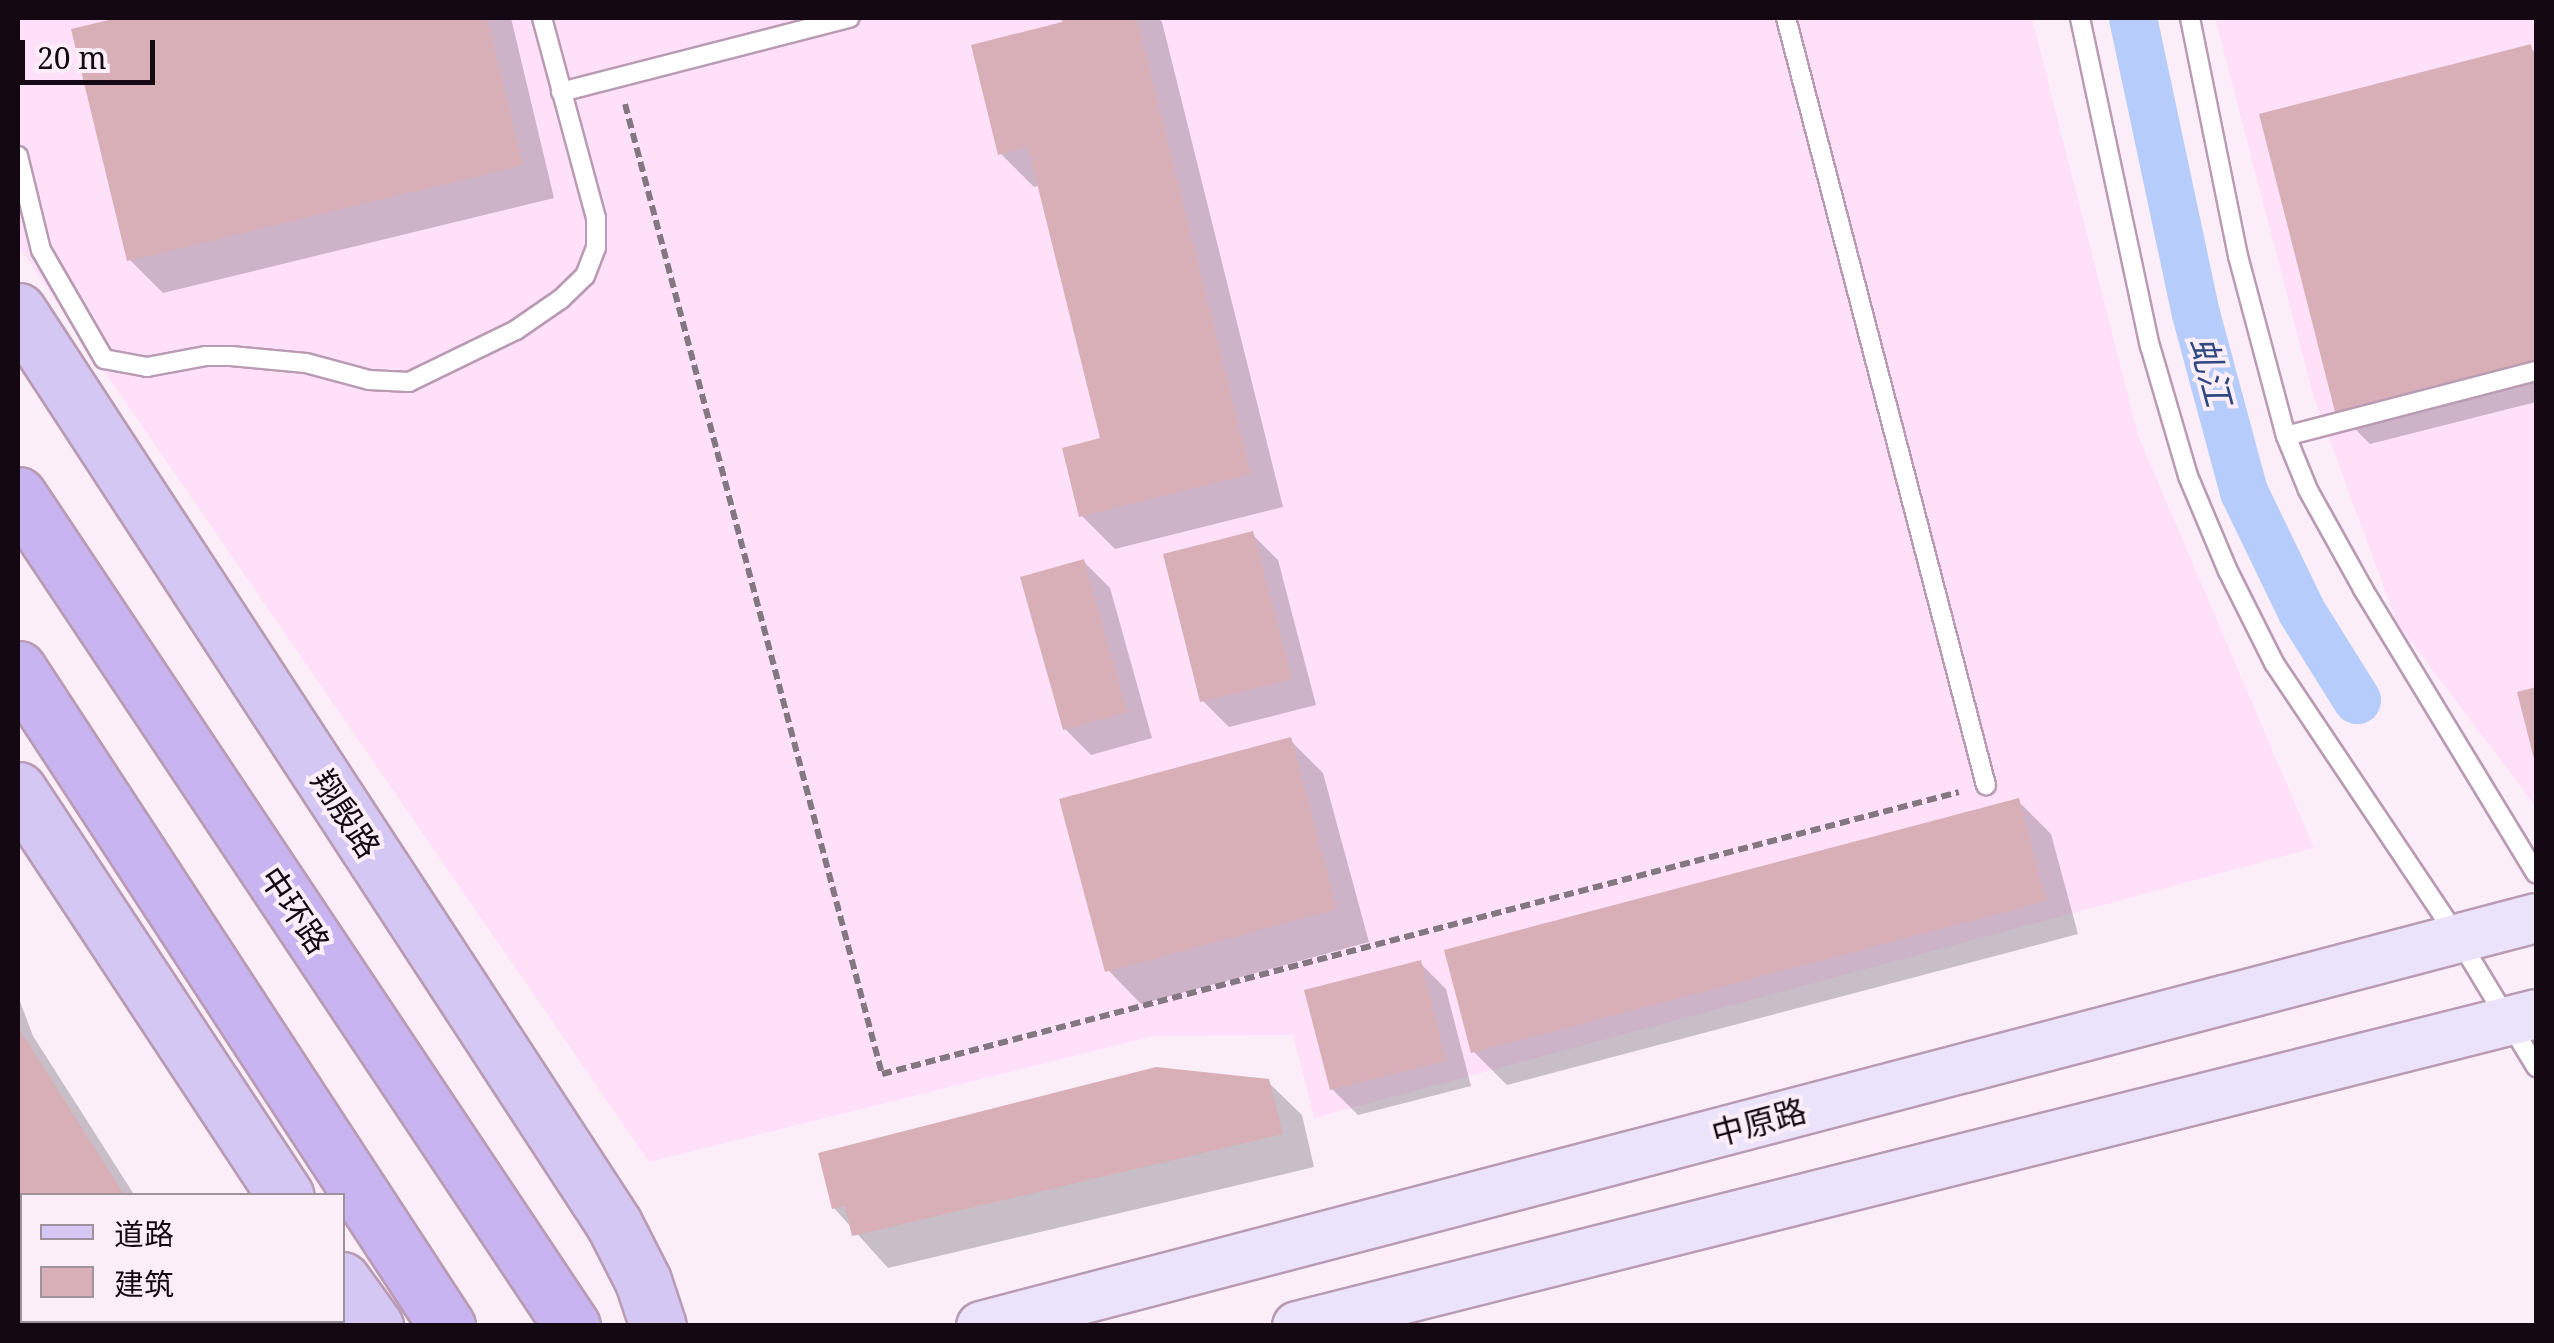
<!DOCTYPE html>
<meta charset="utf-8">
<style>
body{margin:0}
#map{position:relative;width:2554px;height:1343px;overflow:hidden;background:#fbeef9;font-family:"Noto Serif","Noto Sans SC",serif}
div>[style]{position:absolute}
.built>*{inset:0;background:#ffe0f9}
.shadow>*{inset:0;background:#0003}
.canal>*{height:48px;margin:-24px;padding:0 24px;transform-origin:24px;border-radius:24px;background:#b6ccfa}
.building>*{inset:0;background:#d8afb6}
.path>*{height:6px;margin-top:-3px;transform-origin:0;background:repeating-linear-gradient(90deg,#837781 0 10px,transparent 0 15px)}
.roads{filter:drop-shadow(2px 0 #b99bb3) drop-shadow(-2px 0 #b99bb3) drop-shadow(0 2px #b99bb3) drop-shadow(0 -2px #b99bb3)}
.service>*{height:18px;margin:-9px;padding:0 9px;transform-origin:9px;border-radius:9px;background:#fff}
.secondary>*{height:48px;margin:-24px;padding:0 24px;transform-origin:24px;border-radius:24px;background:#eae3f9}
.primary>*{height:55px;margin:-27.5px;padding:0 27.5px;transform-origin:27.5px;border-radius:27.5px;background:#d5c7f4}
.trunk>*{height:55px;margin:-27.5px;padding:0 27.5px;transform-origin:27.5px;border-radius:27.5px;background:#c7b4f0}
span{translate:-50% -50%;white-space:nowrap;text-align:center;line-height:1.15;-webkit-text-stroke:8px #fbeef9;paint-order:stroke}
.street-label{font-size:32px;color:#140912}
.water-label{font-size:35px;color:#2f4880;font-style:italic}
.frame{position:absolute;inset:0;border:20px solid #140912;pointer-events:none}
.legend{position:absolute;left:20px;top:1193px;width:325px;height:130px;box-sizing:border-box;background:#fbeef9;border:2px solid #9f929d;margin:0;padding:12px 18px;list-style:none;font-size:30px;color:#140912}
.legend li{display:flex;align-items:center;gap:20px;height:50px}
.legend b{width:50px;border:2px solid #9f929d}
.scale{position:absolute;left:20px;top:40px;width:135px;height:45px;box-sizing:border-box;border:5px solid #140912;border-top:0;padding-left:12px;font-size:30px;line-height:35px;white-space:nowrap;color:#140912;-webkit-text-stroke:8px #fbeef9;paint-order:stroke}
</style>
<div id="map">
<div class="built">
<div style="clip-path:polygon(18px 18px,2032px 18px,2138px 435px,2314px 848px,1314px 1118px,1293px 1035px,1154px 1036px,649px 1162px,18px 246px)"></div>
<div style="clip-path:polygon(2215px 18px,2536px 18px,2536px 807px,2397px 623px,2313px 395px)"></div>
</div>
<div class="shadow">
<div style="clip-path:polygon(127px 18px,511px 18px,554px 198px,163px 293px,130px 260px,74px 30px)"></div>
<div style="clip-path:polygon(1064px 18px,1158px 18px,1162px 22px,1283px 507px,1115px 549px,1081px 515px,1103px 440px,1040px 185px,1034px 187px,1000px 153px,1065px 24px)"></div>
<div style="clip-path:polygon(2530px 47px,2536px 54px,2536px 402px,2370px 444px,2337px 411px)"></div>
<div style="clip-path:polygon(1252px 534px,1278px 560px,1316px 705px,1229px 727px,1203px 701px)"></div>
<div style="clip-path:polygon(1084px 562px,1110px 588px,1152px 738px,1091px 755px,1065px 729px)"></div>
<div style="clip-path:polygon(1290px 740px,1323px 773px,1369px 942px,1141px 1004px,1108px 970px)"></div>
<div style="clip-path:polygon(2018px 801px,2051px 834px,2078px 934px,1507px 1085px,1474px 1052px)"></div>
<div style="clip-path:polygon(1420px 963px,1446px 989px,1471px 1086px,1358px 1115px,1332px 1089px)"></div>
<div style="clip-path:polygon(18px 996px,33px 1036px,135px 1196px,22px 1196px,22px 1320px,215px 1320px,218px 1326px,18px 1326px)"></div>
<div style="clip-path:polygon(1268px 1082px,1302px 1115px,1314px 1167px,888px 1268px,834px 1208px)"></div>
</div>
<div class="canal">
<div style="left:2133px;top:18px;width:303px;rotate:78deg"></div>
<div style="left:2196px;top:314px;width:184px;rotate:74.9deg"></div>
<div style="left:2244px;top:492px;width:133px;rotate:64.2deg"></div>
<div style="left:2302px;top:612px;width:104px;rotate:58deg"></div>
</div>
<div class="building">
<div style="clip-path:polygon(117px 18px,487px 18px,523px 165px,127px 261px,71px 29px)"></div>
<div style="clip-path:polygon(1061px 18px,1137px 18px,1251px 474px,1079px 517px,1062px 448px,1100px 438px,1028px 147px,998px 155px,971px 45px,1062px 22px)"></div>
<div style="clip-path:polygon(2531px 44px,2536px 68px,2536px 361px,2335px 412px,2259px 114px)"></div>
<div style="clip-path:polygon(1253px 531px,1292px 679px,1200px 702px,1163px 554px)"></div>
<div style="clip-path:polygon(1084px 559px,1127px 712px,1063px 730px,1020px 577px)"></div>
<div style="clip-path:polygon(2536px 687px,2536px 763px,2535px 763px,2517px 692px)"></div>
<div style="clip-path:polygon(1291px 737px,1337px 909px,1105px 972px,1059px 799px)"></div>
<div style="clip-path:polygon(2019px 798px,2046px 901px,1471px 1053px,1444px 950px)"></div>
<div style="clip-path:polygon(1421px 960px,1446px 1061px,1330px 1090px,1304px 990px)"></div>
<div style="clip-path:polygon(18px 1027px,125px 1196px,22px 1196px,22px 1320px,205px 1320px,208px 1326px,18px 1326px)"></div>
<div style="clip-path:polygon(1156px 1067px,1269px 1079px,1283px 1134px,852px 1236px,845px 1206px,832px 1209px,818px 1153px)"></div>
</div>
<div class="path">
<div style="left:625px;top:104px;width:1003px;rotate:75.16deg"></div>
<div style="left:882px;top:1074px;width:1113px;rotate:-14.67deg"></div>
</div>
<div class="roads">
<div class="service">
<div style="left:1786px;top:18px;width:793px;rotate:75.39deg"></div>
<div style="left:2080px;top:18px;width:335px;rotate:78deg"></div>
<div style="left:2150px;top:346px;width:135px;rotate:73.7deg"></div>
<div style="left:2188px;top:476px;width:103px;rotate:67.2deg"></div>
<div style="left:2228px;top:571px;width:103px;rotate:63.4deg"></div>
<div style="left:2274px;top:663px;width:331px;rotate:56.2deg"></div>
<div style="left:2458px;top:938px;width:151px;rotate:58.8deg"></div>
<div style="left:2190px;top:18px;width:243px;rotate:78.6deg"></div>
<div style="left:2238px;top:256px;width:186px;rotate:75.1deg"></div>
<div style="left:2286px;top:436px;width:58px;rotate:67.8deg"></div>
<div style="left:2308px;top:490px;width:113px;rotate:60.9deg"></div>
<div style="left:2363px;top:589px;width:333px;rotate:58.7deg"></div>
<div style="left:561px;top:92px;width:298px;rotate:-14.4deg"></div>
<div style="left:18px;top:156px;width:97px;rotate:76.3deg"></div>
<div style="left:41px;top:250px;width:126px;rotate:60deg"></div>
<div style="left:104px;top:359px;width:44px;rotate:10.5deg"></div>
<div style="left:147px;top:367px;width:59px;rotate:-10.7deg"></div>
<div style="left:205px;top:356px;width:26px"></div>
<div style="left:231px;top:356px;width:75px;rotate:5.3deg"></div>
<div style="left:306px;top:363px;width:65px;rotate:15.1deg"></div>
<div style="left:369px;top:380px;width:40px;rotate:2.9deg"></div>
<div style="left:409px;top:382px;width:119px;rotate:-25.9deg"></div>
<div style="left:516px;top:330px;width:55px;rotate:-34.6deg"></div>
<div style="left:561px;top:299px;width:33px;rotate:-44deg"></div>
<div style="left:585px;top:276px;width:30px;rotate:-69deg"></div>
<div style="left:596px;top:248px;width:30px;rotate:-90deg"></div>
<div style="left:596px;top:218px;width:207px;rotate:-105.1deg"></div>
<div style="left:2286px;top:436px;width:258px;rotate:-14.6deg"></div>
</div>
<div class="secondary">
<div style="left:981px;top:1326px;width:1608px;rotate:-14.7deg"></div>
<div style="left:1297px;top:1326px;width:1278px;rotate:-14.13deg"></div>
</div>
<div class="primary">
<div style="left:18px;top:311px;width:1090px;rotate:56.86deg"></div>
<div style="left:614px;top:1224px;width:64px;rotate:63deg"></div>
<div style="left:643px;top:1281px;width:47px;rotate:71.6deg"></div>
<div style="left:18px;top:790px;width:486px;rotate:56.6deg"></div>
<div style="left:342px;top:1280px;width:57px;rotate:54.3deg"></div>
</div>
<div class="trunk">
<div style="left:18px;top:495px;width:999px;rotate:56.31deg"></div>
<div style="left:18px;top:669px;width:785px;rotate:56.86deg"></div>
</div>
</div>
<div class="street-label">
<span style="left:346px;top:814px;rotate:57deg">翔殷路</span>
<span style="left:295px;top:910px;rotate:56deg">中环路</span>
<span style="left:1759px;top:1122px;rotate:-15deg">中原路</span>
</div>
<div class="water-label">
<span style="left:2211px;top:371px;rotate:75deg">虬江</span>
</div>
<div class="frame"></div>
<ul class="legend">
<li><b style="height:12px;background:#d5c7f4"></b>道路</li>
<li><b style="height:28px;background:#d8afb6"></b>建筑</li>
</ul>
<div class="scale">20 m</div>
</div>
